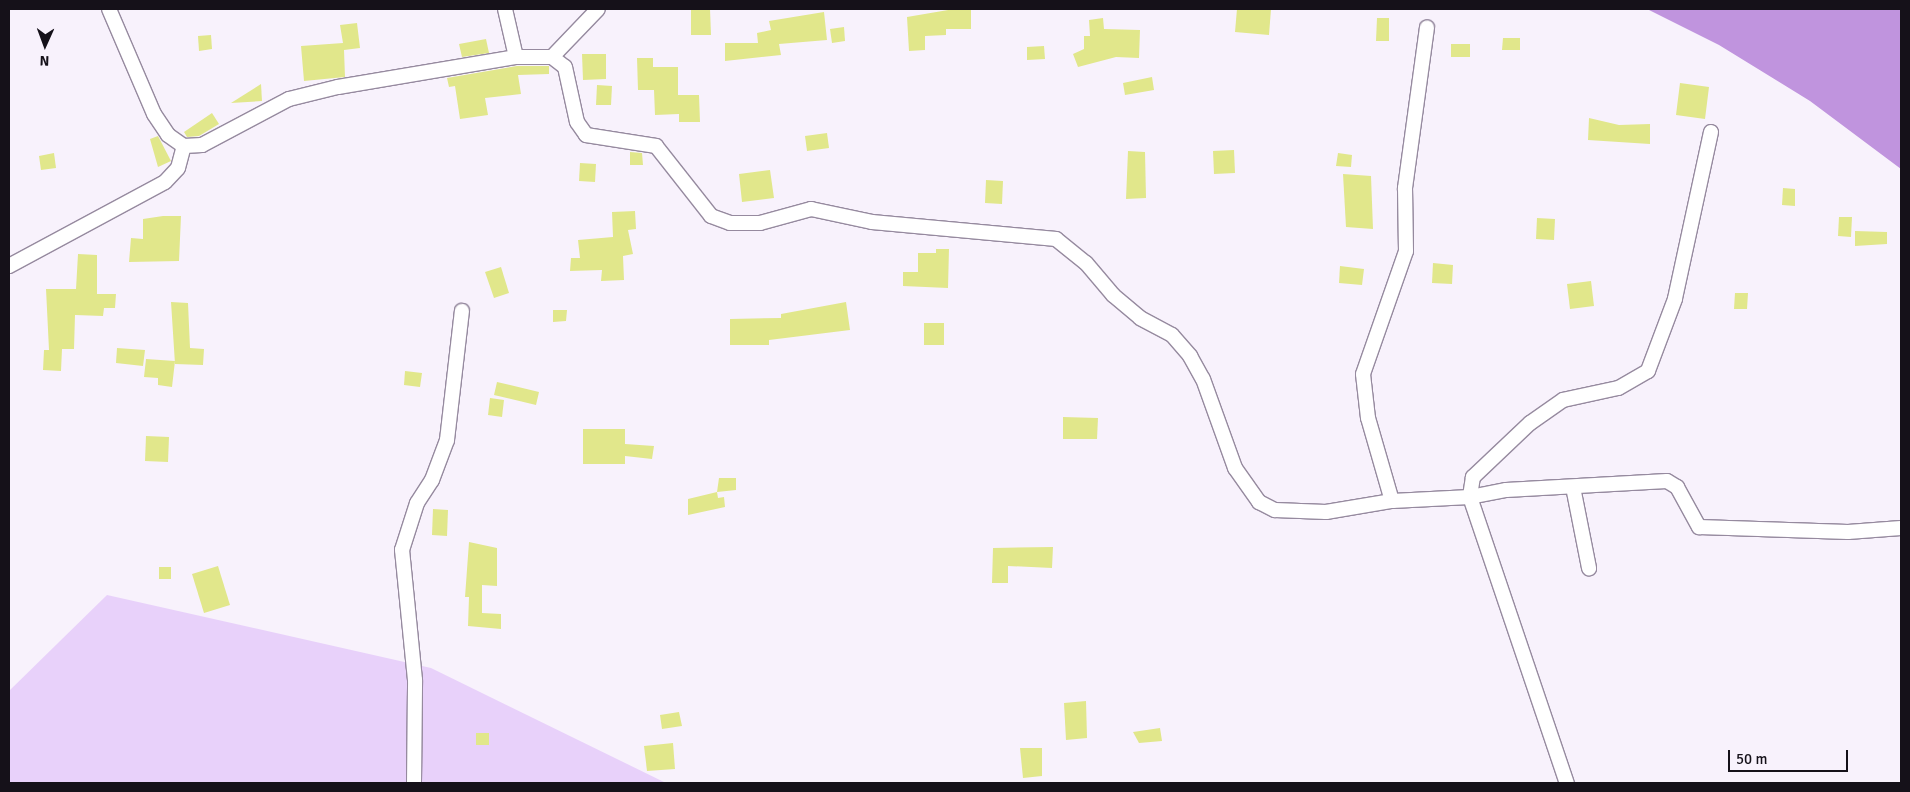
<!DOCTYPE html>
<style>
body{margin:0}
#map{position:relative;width:1910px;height:792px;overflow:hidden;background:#f8f2fc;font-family:Signika,sans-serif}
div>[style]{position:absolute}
.green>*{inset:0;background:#e8d1fa}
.water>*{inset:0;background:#c094de}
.building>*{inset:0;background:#e1e78b}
.roads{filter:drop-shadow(1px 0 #968a9f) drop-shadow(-1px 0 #968a9f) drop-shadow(0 1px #968a9f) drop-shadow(0 -1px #968a9f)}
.street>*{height:14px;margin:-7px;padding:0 7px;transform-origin:7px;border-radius:7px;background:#fff}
span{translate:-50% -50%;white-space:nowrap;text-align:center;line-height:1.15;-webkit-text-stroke:4.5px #f8f2fc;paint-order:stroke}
.frame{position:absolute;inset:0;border:10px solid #151119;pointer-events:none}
.north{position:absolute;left:20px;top:20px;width:50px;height:50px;-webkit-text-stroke:4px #f8f2fc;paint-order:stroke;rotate:182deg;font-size:14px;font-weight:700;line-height:20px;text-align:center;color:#151119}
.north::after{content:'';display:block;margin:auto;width:18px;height:22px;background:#151119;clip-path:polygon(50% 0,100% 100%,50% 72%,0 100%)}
.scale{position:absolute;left:1728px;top:750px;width:120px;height:22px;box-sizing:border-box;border:2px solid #151119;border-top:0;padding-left:6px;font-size:15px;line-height:18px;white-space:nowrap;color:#151119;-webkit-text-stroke:4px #f8f2fc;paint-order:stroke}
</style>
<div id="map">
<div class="green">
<div style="clip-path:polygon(107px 595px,431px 668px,666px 783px,9px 783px,9px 691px)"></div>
</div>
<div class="water">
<div style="clip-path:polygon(1647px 9px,1901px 9px,1901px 169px,1810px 101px,1719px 45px)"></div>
</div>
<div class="building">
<div style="clip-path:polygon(691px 9px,710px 9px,711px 35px,691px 35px)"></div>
<div style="clip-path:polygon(954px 9px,971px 9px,971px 29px,946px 29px,946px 35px,925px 36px,925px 50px,909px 51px,907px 17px)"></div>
<div style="clip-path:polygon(1237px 9px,1271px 9px,1269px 35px,1235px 32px)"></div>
<div style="clip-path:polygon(824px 12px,827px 40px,779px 44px,781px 55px,725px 61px,725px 43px,758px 43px,757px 33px,771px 30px,769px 21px)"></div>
<div style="clip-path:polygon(1103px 18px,1104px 29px,1140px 30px,1139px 58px,1116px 57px,1078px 67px,1073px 54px,1084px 49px,1084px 36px,1090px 36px,1089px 20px)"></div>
<div style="clip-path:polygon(1377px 18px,1389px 18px,1389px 41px,1376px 41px)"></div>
<div style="clip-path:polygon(357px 23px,360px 48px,344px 50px,345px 77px,304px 81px,301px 46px,343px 43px,340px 25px)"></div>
<div style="clip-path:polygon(844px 27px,845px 41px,832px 43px,830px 29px)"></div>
<div style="clip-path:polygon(211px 35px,212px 49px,199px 51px,198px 36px)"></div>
<div style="clip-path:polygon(1503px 38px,1520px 38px,1520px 50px,1502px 50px)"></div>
<div style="clip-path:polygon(486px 39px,489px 53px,462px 57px,459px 44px)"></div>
<div style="clip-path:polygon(1451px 44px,1470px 44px,1470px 57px,1451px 57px)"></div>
<div style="clip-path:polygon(1044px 46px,1045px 59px,1027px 60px,1027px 47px)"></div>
<div style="clip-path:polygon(582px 54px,606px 54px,606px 79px,583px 80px)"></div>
<div style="clip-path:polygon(637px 58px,653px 58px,653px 67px,678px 67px,678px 95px,699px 95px,700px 122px,679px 122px,679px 114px,655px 115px,654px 90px,638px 90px)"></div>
<div style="clip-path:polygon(517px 66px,549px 66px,549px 74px,518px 75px,521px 94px,485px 98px,488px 115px,460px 119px,455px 86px,449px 87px,447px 78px)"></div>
<div style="clip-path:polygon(1152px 77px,1154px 90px,1125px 95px,1123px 83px)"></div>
<div style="clip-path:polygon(1680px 83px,1709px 87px,1705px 119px,1676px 115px)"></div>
<div style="clip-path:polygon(261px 84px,262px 101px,231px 103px)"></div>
<div style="clip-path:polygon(597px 85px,612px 86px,611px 105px,596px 105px)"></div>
<div style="clip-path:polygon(212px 113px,219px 124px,199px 136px,187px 137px,184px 132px)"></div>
<div style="clip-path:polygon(1589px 118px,1619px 125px,1650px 124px,1650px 144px,1588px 140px)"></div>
<div style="clip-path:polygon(827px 133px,829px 148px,807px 151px,805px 136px)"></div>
<div style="clip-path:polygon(158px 136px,171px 161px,158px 167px,150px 139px)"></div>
<div style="clip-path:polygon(1234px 150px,1235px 173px,1214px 174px,1213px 151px)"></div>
<div style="clip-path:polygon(1128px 151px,1145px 152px,1146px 198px,1126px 199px)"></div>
<div style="clip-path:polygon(630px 152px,642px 153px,643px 165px,630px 165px)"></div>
<div style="clip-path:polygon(54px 153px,56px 168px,41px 170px,39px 156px)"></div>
<div style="clip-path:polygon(1338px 153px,1352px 155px,1351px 167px,1336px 166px)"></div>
<div style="clip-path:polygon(580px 163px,596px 164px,595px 182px,579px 181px)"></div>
<div style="clip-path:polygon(770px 170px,774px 198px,742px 202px,739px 174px)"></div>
<div style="clip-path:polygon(1343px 174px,1371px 176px,1373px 229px,1346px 227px)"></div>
<div style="clip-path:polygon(986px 180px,1003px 181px,1002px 204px,985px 203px)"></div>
<div style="clip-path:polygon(1783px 188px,1795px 189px,1795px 206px,1782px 205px)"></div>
<div style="clip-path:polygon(635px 211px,636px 229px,628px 230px,633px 254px,623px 256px,624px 280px,601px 281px,602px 270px,570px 271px,571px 258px,580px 258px,578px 240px,613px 237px,612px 212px)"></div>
<div style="clip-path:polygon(163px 216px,181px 216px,179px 261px,129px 262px,131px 238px,143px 239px,143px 219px)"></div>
<div style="clip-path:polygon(1839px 217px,1852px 217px,1851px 237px,1838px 236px)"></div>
<div style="clip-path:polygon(1537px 218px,1555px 219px,1554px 240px,1536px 239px)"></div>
<div style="clip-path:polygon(1855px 231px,1887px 232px,1887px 244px,1855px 246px)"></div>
<div style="clip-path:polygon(936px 249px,949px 249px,948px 288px,903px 286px,903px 272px,918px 272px,918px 253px,936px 253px)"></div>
<div style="clip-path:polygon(78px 254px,97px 255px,97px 294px,116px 294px,115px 308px,104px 308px,103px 316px,75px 315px,74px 349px,62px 349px,61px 371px,43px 370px,44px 350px,49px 350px,46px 289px,76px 289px)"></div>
<div style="clip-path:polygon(1433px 263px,1453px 265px,1452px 284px,1432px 283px)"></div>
<div style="clip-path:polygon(1340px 266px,1364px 269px,1362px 285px,1339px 283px)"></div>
<div style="clip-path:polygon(501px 267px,509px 293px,494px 298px,485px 272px)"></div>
<div style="clip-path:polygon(1591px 281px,1594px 306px,1570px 309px,1567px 284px)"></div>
<div style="clip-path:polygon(1735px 293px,1748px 293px,1747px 309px,1734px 309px)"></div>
<div style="clip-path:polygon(171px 302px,188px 303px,190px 348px,204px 349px,203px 365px,175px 364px)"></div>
<div style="clip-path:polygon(846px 302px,850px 330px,769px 340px,769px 345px,730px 345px,730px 319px,781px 318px,781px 314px)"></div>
<div style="clip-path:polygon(553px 310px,567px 310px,566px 321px,553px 322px)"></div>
<div style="clip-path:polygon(924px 323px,944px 323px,944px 345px,924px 345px)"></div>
<div style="clip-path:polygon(117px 348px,145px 350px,143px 366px,116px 363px)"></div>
<div style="clip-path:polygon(146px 359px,175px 361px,172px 387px,158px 385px,158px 378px,144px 377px)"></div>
<div style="clip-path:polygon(405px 371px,422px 373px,420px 387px,404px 385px)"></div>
<div style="clip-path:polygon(497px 382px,539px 392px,536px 405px,494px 395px)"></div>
<div style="clip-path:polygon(490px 398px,504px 400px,502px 417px,488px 415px)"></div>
<div style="clip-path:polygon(1063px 417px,1098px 418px,1097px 439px,1063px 439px)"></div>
<div style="clip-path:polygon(583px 429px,625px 429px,625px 444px,654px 446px,652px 459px,625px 456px,625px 464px,583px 464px)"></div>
<div style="clip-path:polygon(146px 436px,169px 437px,168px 462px,145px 461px)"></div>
<div style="clip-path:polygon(719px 478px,736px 478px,736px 490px,717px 492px)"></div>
<div style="clip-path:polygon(717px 492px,718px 498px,724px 497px,725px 507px,688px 515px,688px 499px)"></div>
<div style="clip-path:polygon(433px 509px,448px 510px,447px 536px,432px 535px)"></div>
<div style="clip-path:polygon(469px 542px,497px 548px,497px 586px,482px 585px,482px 613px,501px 614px,501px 629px,468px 626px,469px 597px,465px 597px)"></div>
<div style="clip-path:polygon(1053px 547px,1052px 568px,1008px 566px,1008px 583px,992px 583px,993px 548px)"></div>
<div style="clip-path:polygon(218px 566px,230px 605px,204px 613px,192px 574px)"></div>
<div style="clip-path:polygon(159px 567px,171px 567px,171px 579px,159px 579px)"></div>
<div style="clip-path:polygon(1086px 701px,1087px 738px,1066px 740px,1064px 703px)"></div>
<div style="clip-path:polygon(679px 712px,682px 726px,662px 729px,660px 715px)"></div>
<div style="clip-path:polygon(1160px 728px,1162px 741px,1139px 743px,1133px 732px)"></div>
<div style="clip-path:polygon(476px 733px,489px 733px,489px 745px,476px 745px)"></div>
<div style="clip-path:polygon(673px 743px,675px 769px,647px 771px,644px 746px)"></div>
<div style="clip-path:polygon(1020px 748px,1042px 748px,1042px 776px,1023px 778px)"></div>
</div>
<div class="roads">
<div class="street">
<div style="left:109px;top:9px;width:114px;rotate:66.8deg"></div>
<div style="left:154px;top:114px;width:25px;rotate:56deg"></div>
<div style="left:168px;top:135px;width:19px;rotate:35deg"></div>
<div style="left:184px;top:146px;width:18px;rotate:-3deg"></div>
<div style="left:202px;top:145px;width:98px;rotate:-27.9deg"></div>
<div style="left:289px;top:99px;width:50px;rotate:-13.8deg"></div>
<div style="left:338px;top:87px;width:181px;rotate:-9.6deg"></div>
<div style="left:516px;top:57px;width:36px"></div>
<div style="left:552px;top:57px;width:16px;rotate:38deg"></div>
<div style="left:565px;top:67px;width:56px;rotate:77.7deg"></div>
<div style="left:577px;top:122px;width:16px;rotate:55deg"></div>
<div style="left:586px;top:135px;width:71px;rotate:8.9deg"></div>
<div style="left:656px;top:146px;width:89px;rotate:51.8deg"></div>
<div style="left:711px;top:216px;width:20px;rotate:20deg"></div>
<div style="left:730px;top:223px;width:30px"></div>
<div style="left:760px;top:223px;width:53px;rotate:-15.4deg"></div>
<div style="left:811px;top:209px;width:62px;rotate:12deg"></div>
<div style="left:872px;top:222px;width:185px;rotate:5.3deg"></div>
<div style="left:1056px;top:239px;width:38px;rotate:39deg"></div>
<div style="left:1086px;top:263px;width:42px;rotate:49.8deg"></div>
<div style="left:1113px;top:295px;width:35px;rotate:40deg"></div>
<div style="left:1140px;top:318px;width:36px;rotate:28deg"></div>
<div style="left:1172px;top:335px;width:28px;rotate:49deg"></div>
<div style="left:1190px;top:356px;width:26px;rotate:61deg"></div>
<div style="left:1203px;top:379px;width:95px;rotate:70.2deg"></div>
<div style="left:1235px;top:468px;width:42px;rotate:54.8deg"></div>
<div style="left:1259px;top:502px;width:18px;rotate:27deg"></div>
<div style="left:1275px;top:510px;width:51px;rotate:2.2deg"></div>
<div style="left:1326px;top:512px;width:67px;rotate:-9.5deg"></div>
<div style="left:1392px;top:501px;width:78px;rotate:-2.9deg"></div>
<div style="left:1470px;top:497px;width:302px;rotate:71.3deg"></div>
<div style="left:505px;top:9px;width:49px;rotate:77.1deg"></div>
<div style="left:552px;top:57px;width:66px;rotate:-46.2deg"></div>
<div style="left:1711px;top:132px;width:171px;rotate:102.2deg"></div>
<div style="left:1675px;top:299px;width:77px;rotate:110.6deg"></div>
<div style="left:1648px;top:371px;width:34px;rotate:150deg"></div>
<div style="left:1618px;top:388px;width:56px;rotate:167.7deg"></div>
<div style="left:1563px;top:400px;width:40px;rotate:145.1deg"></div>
<div style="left:1530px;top:423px;width:79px;rotate:136.5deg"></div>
<div style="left:1473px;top:477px;width:20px;rotate:99deg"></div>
<div style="left:1470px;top:497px;width:37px;rotate:-11deg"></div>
<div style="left:1506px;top:490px;width:161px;rotate:-3.2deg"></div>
<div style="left:1667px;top:481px;width:12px;rotate:31deg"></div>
<div style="left:1677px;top:487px;width:46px;rotate:61.2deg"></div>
<div style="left:1699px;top:527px;width:149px;rotate:1.9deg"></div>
<div style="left:1848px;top:532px;width:53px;rotate:-4.3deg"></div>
<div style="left:9px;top:266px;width:177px;rotate:-28.3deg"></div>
<div style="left:165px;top:182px;width:19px;rotate:-47deg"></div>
<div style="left:178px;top:168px;width:23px;rotate:-75deg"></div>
<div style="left:1573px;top:487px;width:83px;rotate:78.8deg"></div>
<div style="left:1392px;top:501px;width:86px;rotate:-106.1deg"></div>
<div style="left:1368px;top:418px;width:44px;rotate:-96.5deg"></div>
<div style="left:1363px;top:374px;width:130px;rotate:-70.7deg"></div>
<div style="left:1406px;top:251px;width:63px;rotate:-90.9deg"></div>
<div style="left:1405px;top:188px;width:162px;rotate:-82.2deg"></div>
<div style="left:414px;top:783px;width:103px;rotate:-89.4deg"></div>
<div style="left:415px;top:680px;width:131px;rotate:-95.7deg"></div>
<div style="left:402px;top:550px;width:49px;rotate:-72.3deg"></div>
<div style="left:417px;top:503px;width:27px;rotate:-57deg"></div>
<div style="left:432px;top:480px;width:43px;rotate:-69.4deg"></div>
<div style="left:447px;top:440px;width:130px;rotate:-83.4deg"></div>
</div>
</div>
<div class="frame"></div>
<div class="north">N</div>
<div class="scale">50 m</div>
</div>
